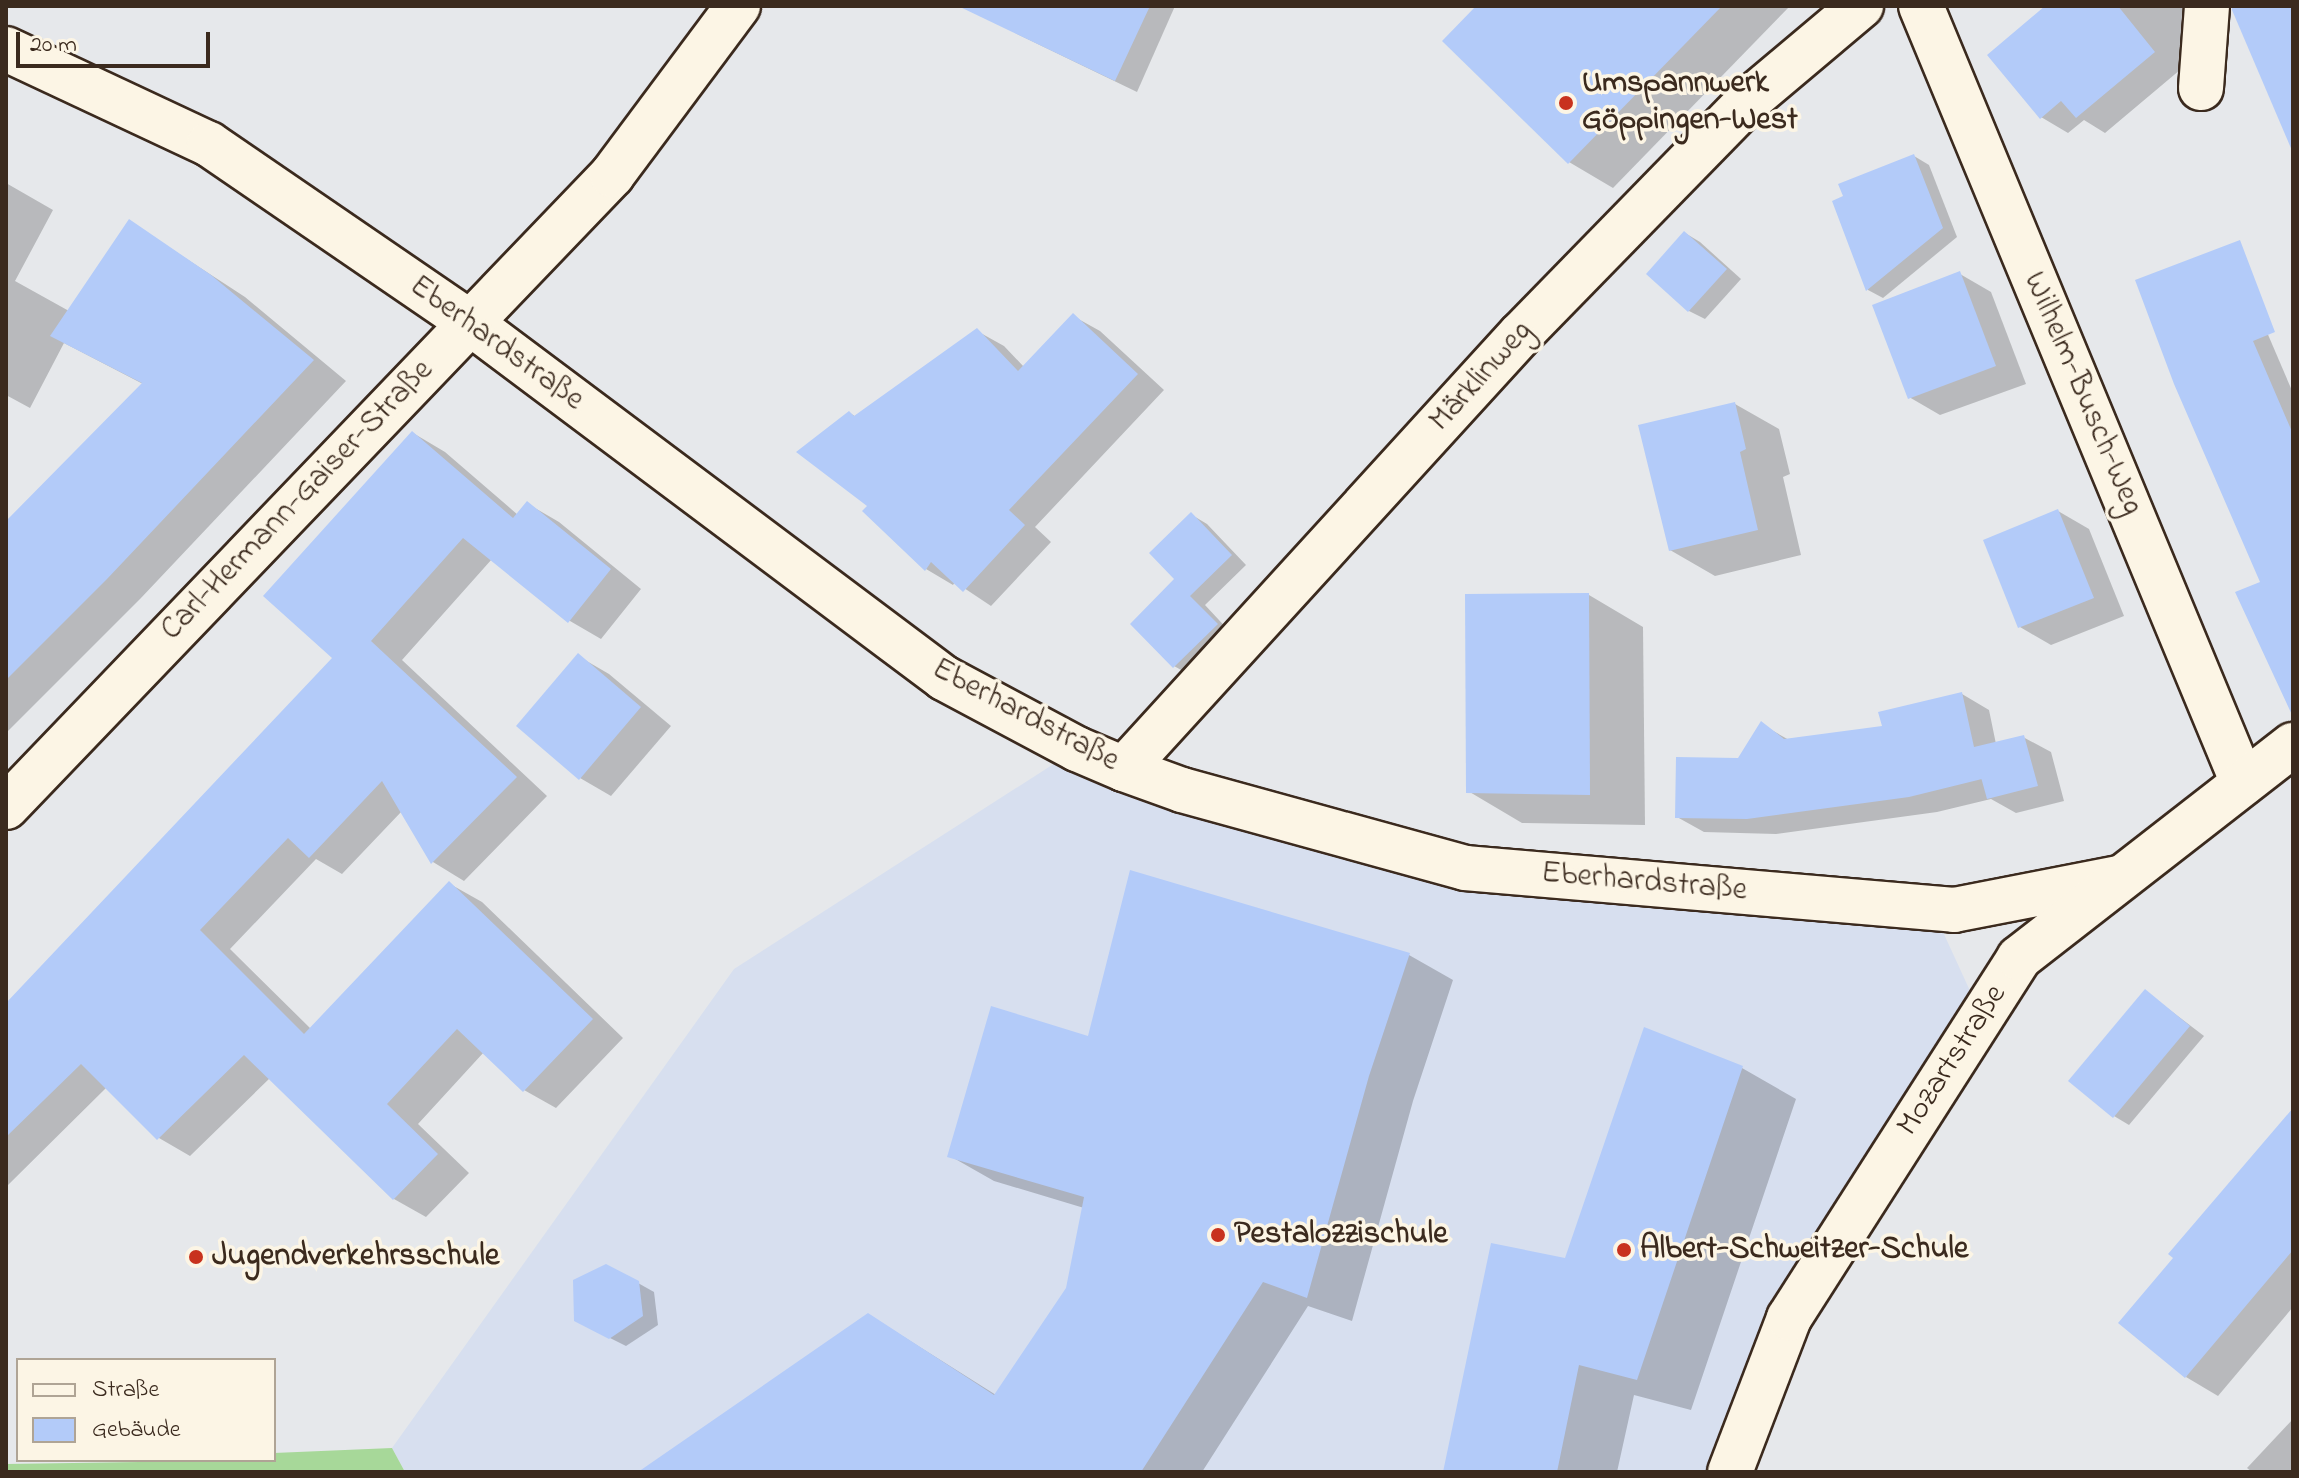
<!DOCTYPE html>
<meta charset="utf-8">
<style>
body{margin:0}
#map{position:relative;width:2299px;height:1478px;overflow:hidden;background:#e6e8eb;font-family:"Indie Flower",sans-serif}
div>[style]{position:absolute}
.built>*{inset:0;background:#d7dfef}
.green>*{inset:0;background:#a7d899}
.shadow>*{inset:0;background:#0003}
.building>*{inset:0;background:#b3cbf9}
.roads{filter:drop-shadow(2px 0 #3b2a1e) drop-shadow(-2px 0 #3b2a1e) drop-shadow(0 2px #3b2a1e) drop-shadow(0 -2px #3b2a1e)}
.minor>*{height:44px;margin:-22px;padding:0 22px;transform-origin:22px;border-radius:22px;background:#fcf5e5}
.dots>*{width:22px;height:22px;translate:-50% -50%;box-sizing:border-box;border:4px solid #fcf5e5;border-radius:50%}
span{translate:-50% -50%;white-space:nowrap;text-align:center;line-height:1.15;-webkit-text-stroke:7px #fcf5e5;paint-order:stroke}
.poi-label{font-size:32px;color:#3b2a1e;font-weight:700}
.left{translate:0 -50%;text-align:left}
.street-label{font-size:32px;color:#3b2a1e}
.frame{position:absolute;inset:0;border:8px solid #3b2a1e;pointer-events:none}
.legend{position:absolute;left:16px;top:1358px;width:260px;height:104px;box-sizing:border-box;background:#fcf5e5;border:2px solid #afa495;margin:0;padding:10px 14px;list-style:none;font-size:24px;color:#3b2a1e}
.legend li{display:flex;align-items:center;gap:16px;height:40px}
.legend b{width:40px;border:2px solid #afa495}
.scale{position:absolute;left:16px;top:32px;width:194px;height:36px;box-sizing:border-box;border:4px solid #3b2a1e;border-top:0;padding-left:10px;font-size:24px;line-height:28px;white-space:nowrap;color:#3b2a1e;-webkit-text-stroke:6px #fcf5e5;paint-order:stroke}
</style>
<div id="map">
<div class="built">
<div style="clip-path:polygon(1077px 749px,1465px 868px,1932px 908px,1982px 1017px,1789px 1318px,1730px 1472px,405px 1472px,392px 1448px,734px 969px)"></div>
</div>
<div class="green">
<div style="clip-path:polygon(392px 1448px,405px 1472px,6px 1472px,6px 1464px,274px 1460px,274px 1453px)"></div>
</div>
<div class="shadow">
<div style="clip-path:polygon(973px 6px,1175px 6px,1137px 92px,1017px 34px)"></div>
<div style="clip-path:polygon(1479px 6px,1790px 6px,1613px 188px,1569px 162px)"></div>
<div style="clip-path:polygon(2047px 6px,2215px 6px,2206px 46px,2183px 32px,2193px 59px,2105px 133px,2084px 120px,2068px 133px,2041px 117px)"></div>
<div style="clip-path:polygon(1914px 156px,1929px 165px,1957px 237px,1883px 298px,1868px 290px,1834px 202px)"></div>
<div style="clip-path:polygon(6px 183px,53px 210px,15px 281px,69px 311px,130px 222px,245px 297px,346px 381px,141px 598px,6px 733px,6px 524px,143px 384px,64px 343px,30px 408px,6px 395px)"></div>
<div style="clip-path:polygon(1685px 233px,1700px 242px,1741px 279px,1705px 319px,1689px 311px,1649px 274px)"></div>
<div style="clip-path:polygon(2239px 267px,2293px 393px,2293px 688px,2262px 583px)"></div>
<div style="clip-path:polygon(1960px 274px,1991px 292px,2026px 384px,1940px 415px,1909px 397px)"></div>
<div style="clip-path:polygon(1073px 316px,1100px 331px,1164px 390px,1035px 527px,1051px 542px,991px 606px,955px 582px,953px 585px,926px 569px,870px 505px,850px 413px,856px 417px,977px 331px,1004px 346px,1024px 367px)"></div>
<div style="clip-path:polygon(1735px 404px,1779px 429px,1790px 474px,1783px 477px,1801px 555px,1715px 576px,1670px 550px)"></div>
<div style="clip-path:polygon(413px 433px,445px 452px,518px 515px,528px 504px,559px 522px,641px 589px,601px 639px,570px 621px,492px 559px,402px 660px,547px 796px,464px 881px,433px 862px,402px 811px,342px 874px,316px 859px,230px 949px,311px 1029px,450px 884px,482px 902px,623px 1038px,556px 1108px,524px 1090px,484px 1052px,418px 1124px,469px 1173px,426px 1217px,394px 1199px,270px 1078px,190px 1156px,159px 1138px,107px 1087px,6px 1187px,6px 1014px,335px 658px)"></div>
<div style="clip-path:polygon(2058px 511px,2089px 529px,2124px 616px,2051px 645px,2020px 627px)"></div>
<div style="clip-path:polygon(1192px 515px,1207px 524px,1246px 565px,1205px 605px,1232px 634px,1190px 675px,1174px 666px,1177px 579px)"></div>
<div style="clip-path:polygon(1589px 595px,1643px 627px,1645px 825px,1522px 823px,1468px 791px)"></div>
<div style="clip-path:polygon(578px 656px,609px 674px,671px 726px,611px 796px,580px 778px)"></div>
<div style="clip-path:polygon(1962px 694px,1989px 710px,1996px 744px,2023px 737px,2051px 752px,2064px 801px,2016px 813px,1991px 799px,1937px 812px,1776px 834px,1704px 832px,1677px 817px,1739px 760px,1761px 724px,1789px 740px,1884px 728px)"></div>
<div style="clip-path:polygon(1409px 955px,1453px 980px,1413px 1101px,1352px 1321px,1308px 1306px,1202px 1472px,659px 1472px,869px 1315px,996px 1395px,1068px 1288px,1084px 1208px,994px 1181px,950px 1156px,1090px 1038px)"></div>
<div style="clip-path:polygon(2145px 991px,2204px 1036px,2129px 1125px,2114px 1116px)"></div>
<div style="clip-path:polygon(1742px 1068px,1796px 1099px,1691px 1410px,1634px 1395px,1617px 1472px,1445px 1472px,1566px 1260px)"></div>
<div style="clip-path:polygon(2293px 1111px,2293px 1307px,2218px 1396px,2186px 1377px)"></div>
<div style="clip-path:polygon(638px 1283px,654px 1292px,658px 1325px,626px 1346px,592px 1329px)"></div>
<div style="clip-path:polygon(2293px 1419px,2293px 1472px,2252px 1472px,2247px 1468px)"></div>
</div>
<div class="building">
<div style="clip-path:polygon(958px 6px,1150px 6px,1115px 81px)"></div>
<div style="clip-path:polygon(1476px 6px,1722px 6px,1568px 164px,1442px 41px)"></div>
<div style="clip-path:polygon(2045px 6px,2118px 6px,2155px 52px,2076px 118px,2061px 101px,2040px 119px,1987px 55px)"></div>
<div style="clip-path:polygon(2232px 6px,2293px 6px,2293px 153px,2232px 10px)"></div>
<div style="clip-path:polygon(1914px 154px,1943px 228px,1866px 291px,1832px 201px,1843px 196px,1838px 184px)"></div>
<div style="clip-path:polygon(129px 219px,211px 275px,314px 360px,107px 579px,6px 680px,6px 521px,142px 383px,50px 336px)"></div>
<div style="clip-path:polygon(1684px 231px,1727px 269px,1688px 312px,1646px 274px)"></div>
<div style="clip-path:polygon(2240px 240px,2275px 332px,2253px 341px,2293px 434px,2293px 717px,2235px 592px,2260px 582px,2174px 384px,2135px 280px)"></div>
<div style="clip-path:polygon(1960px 271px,1996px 366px,1908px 399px,1872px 305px)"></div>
<div style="clip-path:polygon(1073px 313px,1138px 374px,1009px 510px,1025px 525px,963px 592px,931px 562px,925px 571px,862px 511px,867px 506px,796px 452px,849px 411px,854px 416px,977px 328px,1018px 371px)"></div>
<div style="clip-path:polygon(1735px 402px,1746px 449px,1740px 452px,1758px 530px,1669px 551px,1638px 425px)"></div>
<div style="clip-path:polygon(412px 431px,513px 518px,527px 501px,611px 569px,568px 623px,463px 538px,371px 641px,517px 777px,431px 864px,382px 781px,309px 858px,288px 838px,200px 930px,304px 1034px,449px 881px,593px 1019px,523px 1092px,457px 1029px,387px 1104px,438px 1154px,393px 1200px,244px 1055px,157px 1140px,81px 1064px,6px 1137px,6px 1003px,332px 658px,263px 596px)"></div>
<div style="clip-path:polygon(2058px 509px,2094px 598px,2018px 628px,1983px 540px)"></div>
<div style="clip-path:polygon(1191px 512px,1232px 555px,1190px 596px,1218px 624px,1173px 668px,1130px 624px,1174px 579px,1149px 553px)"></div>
<div style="clip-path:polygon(1589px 593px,1590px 795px,1466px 793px,1465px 594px)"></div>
<div style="clip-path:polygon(578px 653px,641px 707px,579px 780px,516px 726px)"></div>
<div style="clip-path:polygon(1962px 692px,1974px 747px,2024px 735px,2038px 786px,1987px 799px,1979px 770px,1982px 779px,1909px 797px,1747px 819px,1675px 818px,1676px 757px,1738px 758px,1761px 721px,1784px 739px,1882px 726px,1878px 712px)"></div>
<div style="clip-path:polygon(1130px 870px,1410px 953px,1369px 1076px,1307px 1298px,1263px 1282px,1141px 1472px,638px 1472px,868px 1313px,994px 1395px,1066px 1288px,1084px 1197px,947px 1157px,991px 1006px,1088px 1036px)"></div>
<div style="clip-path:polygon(2145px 989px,2190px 1026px,2113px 1118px,2068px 1081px)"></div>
<div style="clip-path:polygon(1644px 1027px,1743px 1066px,1637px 1380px,1579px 1365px,1557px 1472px,1443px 1472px,1491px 1243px,1565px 1258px)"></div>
<div style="clip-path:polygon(2293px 1108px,2293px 1250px,2185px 1378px,2118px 1323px,2173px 1258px,2168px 1254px)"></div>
<div style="clip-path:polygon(606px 1264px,639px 1281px,643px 1316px,609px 1339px,574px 1321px,573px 1280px)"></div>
</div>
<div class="roads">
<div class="minor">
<div style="left:1921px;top:6px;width:841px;rotate:67.49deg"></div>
<div style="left:6px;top:49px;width:224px;rotate:25.1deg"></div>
<div style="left:209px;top:144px;width:315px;rotate:34.4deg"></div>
<div style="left:469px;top:322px;width:594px;rotate:36.85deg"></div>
<div style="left:944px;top:678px;width:151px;rotate:28.1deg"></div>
<div style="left:1077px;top:749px;width:51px;rotate:23.1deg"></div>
<div style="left:1124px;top:769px;width:62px;rotate:19.9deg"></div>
<div style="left:1182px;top:790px;width:294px;rotate:15.4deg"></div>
<div style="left:1465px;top:868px;width:491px;rotate:4.9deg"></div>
<div style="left:1954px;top:910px;width:167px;rotate:-11deg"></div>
<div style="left:2201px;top:88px;width:82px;rotate:-85.8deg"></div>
<div style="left:1124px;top:769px;width:589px;rotate:-47.62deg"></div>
<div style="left:1521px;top:334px;width:325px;rotate:-45.7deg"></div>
<div style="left:1748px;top:101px;width:148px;rotate:-40.1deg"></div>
<div style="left:6px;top:807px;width:876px;rotate:-46.2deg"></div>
<div style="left:612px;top:175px;width:211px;rotate:-53.3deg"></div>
<div style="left:1730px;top:1472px;width:165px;rotate:-69deg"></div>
<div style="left:1789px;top:1318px;width:427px;rotate:-57.4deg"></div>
<div style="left:2019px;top:958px;width:347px;rotate:-37.9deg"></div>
</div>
</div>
<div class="dots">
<div style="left:1566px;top:103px;background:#c8321e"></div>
<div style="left:1218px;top:1235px;background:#c8321e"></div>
<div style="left:1624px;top:1250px;background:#c8321e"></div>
<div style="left:196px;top:1257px;background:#c8321e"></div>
</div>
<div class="poi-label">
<span class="left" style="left:1582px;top:103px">Umspannwerk<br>Göppingen-West</span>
<span class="left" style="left:1234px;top:1235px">Pestalozzischule</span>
<span class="left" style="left:1640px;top:1250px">Albert-Schweitzer-Schule</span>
<span class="left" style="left:212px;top:1257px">Jugendverkehrsschule</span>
</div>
<div class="street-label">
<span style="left:496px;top:344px;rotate:36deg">Eberhardstraße</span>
<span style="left:1482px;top:377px;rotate:-48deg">Märklinweg</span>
<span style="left:2082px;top:394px;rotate:67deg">Wilhelm-Busch-Weg</span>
<span style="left:298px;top:501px;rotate:-46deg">Carl-Hermann-Gaiser-Straße</span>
<span style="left:1025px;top:716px;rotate:28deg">Eberhardstraße</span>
<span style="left:1644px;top:883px;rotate:5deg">Eberhardstraße</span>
<span style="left:1953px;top:1061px;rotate:-57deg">Mozartstraße</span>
</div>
<div class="frame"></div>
<ul class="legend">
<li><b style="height:10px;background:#fcf5e5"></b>Straße</li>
<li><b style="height:22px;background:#b3cbf9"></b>Gebäude</li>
</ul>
<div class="scale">20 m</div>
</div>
